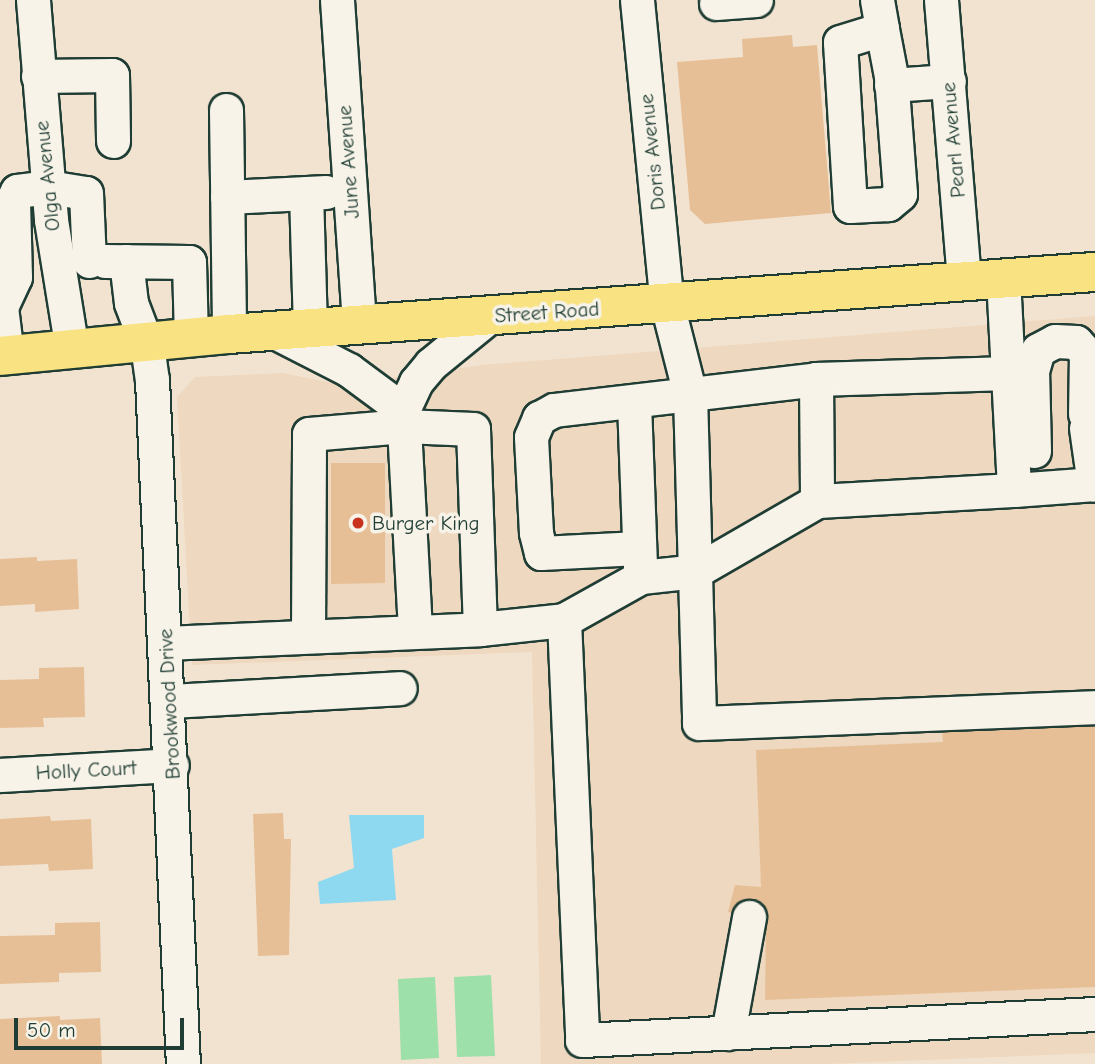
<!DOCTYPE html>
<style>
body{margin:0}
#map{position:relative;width:1095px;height:1064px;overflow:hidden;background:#f2e3d0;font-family:"Comic Neue",sans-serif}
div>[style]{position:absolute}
.built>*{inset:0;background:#eed8bf}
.green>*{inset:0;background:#9de0aa}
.water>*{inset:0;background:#8fd9f0}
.building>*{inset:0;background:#e6bf97}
.roads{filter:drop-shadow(2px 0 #1f3d34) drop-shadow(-2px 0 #1f3d34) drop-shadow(0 2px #1f3d34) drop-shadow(0 -2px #1f3d34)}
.minor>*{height:33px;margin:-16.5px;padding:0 16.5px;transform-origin:16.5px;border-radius:16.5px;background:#f7f3e8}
.major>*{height:38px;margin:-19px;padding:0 19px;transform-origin:19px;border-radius:19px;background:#f8e281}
.dots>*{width:19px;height:19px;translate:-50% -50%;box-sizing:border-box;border:4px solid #f7f3e8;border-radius:50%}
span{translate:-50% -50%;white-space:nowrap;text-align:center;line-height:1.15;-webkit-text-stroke:7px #f7f3e8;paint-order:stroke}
.street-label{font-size:21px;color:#1f3d34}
.poi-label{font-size:21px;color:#1f3d34}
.left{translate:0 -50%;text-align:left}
.scale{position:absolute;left:14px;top:1018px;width:170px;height:32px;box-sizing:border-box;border:4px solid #1f3d34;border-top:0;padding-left:9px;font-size:21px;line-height:24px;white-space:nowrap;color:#1f3d34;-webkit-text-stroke:5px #f7f3e8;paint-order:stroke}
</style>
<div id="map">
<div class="built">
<div style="clip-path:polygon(1095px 316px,1095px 1053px,828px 1064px,541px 1064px,532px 652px,192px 665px,177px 397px,195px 377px,282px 373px,343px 385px,482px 365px)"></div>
</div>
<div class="green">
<div style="clip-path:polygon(491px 975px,495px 1056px,457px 1057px,454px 977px)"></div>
<div style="clip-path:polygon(435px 977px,439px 1058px,401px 1060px,398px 979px)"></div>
</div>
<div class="water">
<div style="clip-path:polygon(349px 815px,424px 815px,424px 838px,392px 849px,396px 900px,320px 904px,318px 882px,354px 868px)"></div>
</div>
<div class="building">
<div style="clip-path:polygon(792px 35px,793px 47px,817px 45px,831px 213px,705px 224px,690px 210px,677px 62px,743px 57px,742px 39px)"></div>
<div style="clip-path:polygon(331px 463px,385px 463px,385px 583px,331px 584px)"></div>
<div style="clip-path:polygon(37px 557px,37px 561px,77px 559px,79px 609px,35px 612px,35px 604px,0 606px,0 559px)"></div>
<div style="clip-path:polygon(84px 667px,85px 717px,43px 718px,44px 727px,0 728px,0 680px,39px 679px,39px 668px)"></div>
<div style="clip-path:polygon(1095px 719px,1095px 987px,765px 1000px,766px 921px,728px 912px,735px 885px,761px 887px,756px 750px,943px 742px,942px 726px)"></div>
<div style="clip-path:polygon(283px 813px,284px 839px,291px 839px,289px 955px,258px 956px,253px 814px)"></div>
<div style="clip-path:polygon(50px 816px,51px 821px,91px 819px,93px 869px,49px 871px,48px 864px,0 866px,0 819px)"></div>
<div style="clip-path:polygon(100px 922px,101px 972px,59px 973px,59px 982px,0 984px,0 936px,55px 935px,55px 923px)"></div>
<div style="clip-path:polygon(60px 1016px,60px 1020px,100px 1018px,102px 1064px,0 1064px,0 1019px)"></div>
</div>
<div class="roads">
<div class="minor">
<div style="left:33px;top:0;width:221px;rotate:85.3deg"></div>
<div style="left:51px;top:220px;width:132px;rotate:80.8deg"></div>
<div style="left:337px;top:0;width:325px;rotate:86.1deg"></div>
<div style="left:637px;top:0;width:305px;rotate:84.4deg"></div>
<div style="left:667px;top:304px;width:93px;rotate:75.7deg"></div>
<div style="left:690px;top:394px;width:329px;rotate:88.4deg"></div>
<div style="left:699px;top:723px;width:396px;rotate:-2.3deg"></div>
<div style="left:877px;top:0;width:29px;rotate:80deg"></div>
<div style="left:882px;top:29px;width:48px;rotate:79.2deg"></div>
<div style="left:891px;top:76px;width:118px;rotate:85.6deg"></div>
<div style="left:900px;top:194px;width:16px;rotate:140deg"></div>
<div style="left:888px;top:204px;width:38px;rotate:177deg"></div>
<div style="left:850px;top:206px;width:164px;rotate:-93.5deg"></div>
<div style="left:840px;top:42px;width:44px;rotate:-17.2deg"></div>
<div style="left:941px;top:0;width:282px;rotate:85.3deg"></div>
<div style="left:716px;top:3px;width:40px;rotate:-4.3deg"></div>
<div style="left:38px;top:76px;width:74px;rotate:-0.8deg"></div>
<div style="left:112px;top:75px;width:66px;rotate:89.1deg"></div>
<div style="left:891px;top:85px;width:58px;rotate:-3.9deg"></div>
<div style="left:226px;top:110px;width:224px;rotate:89.2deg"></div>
<div style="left:306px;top:193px;width:136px;rotate:88.3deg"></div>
<div style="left:227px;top:197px;width:99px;rotate:-2.9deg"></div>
<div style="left:105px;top:261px;width:84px;rotate:0.7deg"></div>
<div style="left:189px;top:262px;width:77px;rotate:88.5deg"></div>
<div style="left:126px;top:261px;width:42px;rotate:83.2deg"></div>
<div style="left:131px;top:303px;width:45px;rotate:69.1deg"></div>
<div style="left:147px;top:345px;width:35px;rotate:82deg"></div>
<div style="left:152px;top:380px;width:685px;rotate:87.41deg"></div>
<div style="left:1003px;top:278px;width:212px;rotate:87deg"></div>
<div style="left:1014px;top:490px;width:81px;rotate:-4.2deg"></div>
<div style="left:275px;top:332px;width:83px;rotate:27.2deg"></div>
<div style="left:349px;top:370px;width:67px;rotate:36.5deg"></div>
<div style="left:7px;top:355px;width:48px;rotate:-97.1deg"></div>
<div style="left:1px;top:307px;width:33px;rotate:-65deg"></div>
<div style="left:15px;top:277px;width:78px;rotate:-91.5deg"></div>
<div style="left:13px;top:199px;width:9px;rotate:-63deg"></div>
<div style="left:17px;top:191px;width:31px;rotate:-7deg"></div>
<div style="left:48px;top:187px;width:38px;rotate:9deg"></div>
<div style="left:86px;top:193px;width:68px;rotate:87.5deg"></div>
<div style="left:816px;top:379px;width:192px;rotate:-1.8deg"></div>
<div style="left:634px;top:402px;width:166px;rotate:87.9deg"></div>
<div style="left:1086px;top:428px;width:57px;rotate:81.9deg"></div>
<div style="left:1034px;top:451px;width:80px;rotate:-91.4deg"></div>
<div style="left:1032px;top:371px;width:22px;rotate:-74deg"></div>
<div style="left:1038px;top:350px;width:19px;rotate:-28deg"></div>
<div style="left:1055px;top:341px;width:21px;rotate:3deg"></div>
<div style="left:1076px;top:342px;width:15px;rotate:48deg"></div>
<div style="left:1086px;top:353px;width:61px;rotate:90.9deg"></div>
<div style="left:638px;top:548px;width:97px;rotate:177deg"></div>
<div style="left:541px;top:553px;width:21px;rotate:-104deg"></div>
<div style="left:536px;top:533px;width:96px;rotate:-93deg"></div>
<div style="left:531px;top:437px;width:21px;rotate:-67deg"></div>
<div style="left:539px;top:418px;width:17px;rotate:-28deg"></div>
<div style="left:554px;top:410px;width:264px;rotate:-6.7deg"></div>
<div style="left:816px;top:379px;width:122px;rotate:89.5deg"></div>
<div style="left:817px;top:501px;width:197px;rotate:-3.2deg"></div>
<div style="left:564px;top:620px;width:420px;rotate:87.5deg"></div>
<div style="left:582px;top:1040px;width:514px;rotate:-2.9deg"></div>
<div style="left:415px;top:630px;width:220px;rotate:-93.1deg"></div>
<div style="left:403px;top:410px;width:31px;rotate:-65deg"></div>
<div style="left:416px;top:382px;width:23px;rotate:-50deg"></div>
<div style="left:431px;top:364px;width:77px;rotate:-39.2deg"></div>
<div style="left:308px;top:636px;width:202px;rotate:-89.7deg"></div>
<div style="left:309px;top:434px;width:95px;rotate:-4.8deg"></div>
<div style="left:404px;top:426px;width:69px;rotate:2.5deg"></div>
<div style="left:473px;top:429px;width:200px;rotate:88deg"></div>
<div style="left:165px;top:643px;width:315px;rotate:-2.5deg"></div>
<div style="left:480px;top:629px;width:84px;rotate:-6.1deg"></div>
<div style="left:564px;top:620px;width:88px;rotate:-29.2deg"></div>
<div style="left:641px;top:577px;width:55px;rotate:-6.2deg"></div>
<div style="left:696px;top:571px;width:140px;rotate:-30deg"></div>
<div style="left:169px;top:701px;width:231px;rotate:-3.2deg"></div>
<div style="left:0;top:775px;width:172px;rotate:-3.3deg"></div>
<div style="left:728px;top:1033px;width:118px;rotate:-79.7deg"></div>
</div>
<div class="major">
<div style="left:0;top:356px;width:230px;rotate:-5.5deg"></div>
<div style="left:229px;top:334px;width:868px;rotate:-4.1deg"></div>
</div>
</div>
<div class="dots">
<div style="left:358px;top:523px;background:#c8321e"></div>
</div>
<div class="street-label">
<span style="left:953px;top:140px;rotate:-95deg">Pearl Avenue</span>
<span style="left:652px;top:152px;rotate:-96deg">Doris Avenue</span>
<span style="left:348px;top:162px;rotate:-94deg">June Avenue</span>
<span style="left:47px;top:176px;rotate:-96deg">Olga Avenue</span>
<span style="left:547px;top:312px;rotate:-4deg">Street Road</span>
<span style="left:169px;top:704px;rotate:-93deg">Brookwood Drive</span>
<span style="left:86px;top:770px;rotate:-3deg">Holly Court</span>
</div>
<div class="poi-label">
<span class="left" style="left:372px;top:523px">Burger King</span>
</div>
<div class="scale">50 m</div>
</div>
